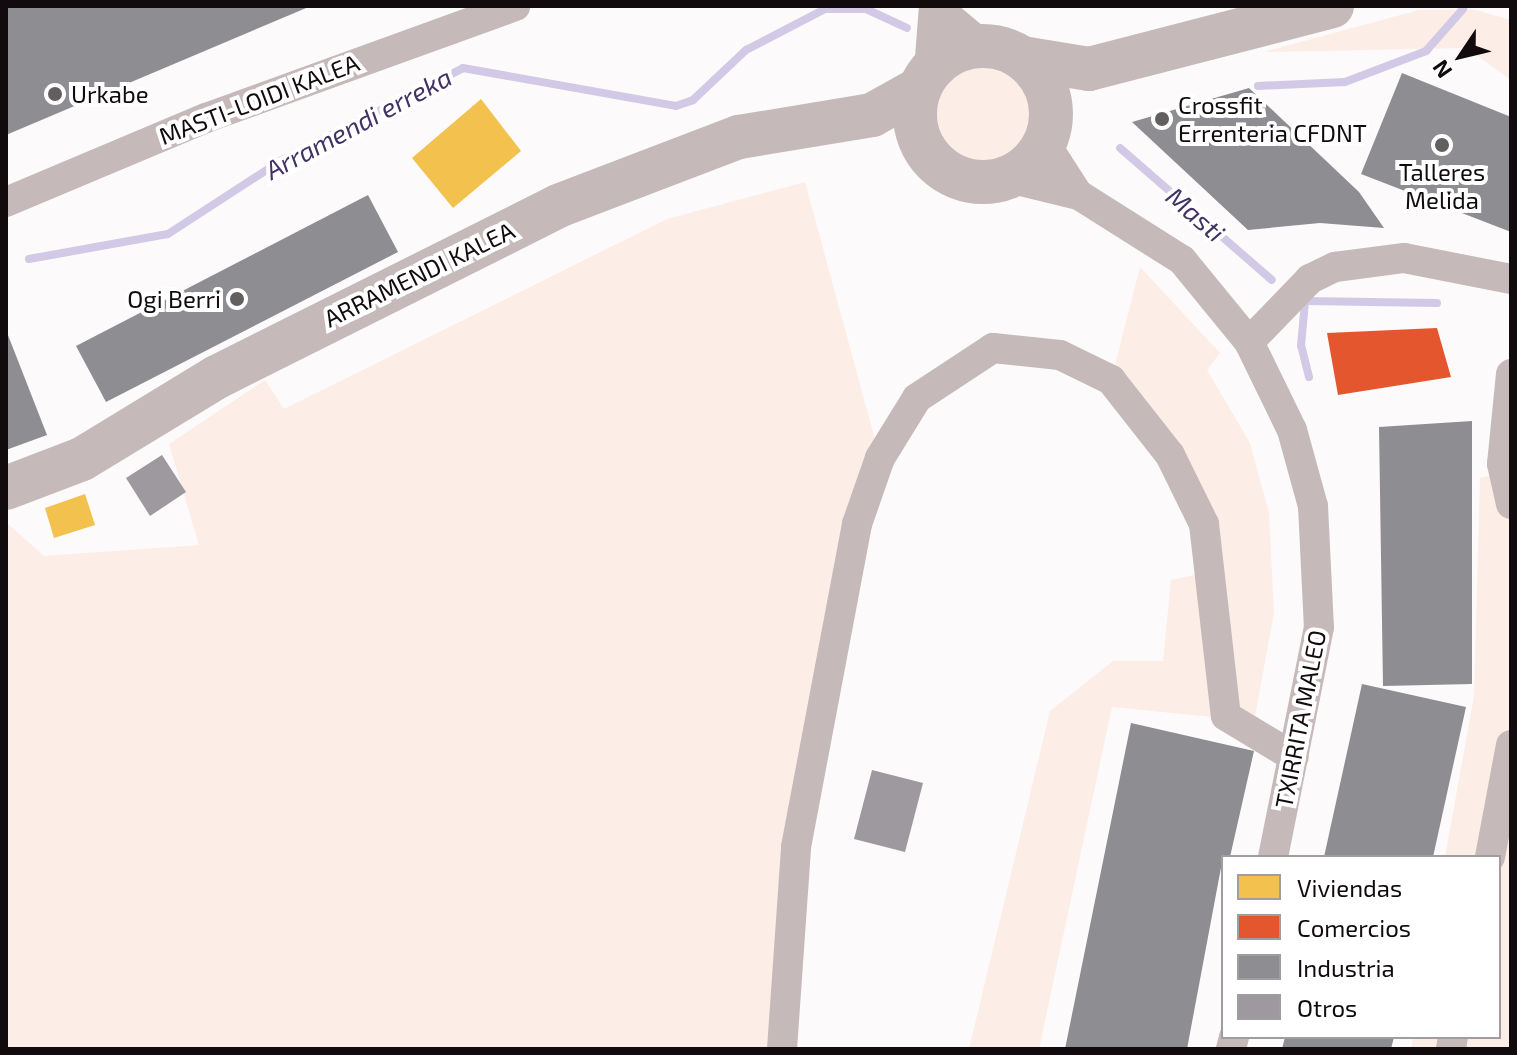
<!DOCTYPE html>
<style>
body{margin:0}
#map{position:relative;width:1517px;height:1055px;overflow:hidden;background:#fcfafb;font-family:"Exo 2",sans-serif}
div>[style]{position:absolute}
.green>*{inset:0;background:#fdede7}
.round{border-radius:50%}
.homes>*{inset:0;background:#f2c14e}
.shops>*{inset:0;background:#e4572e}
.industry>*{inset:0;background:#8d8d92}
.stream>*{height:8px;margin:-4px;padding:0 4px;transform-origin:4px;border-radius:4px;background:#d1c9e5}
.building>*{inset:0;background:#9e999f}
.street>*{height:30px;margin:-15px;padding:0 15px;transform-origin:15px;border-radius:15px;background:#c5b9ba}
.secondary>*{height:44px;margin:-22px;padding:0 22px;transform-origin:22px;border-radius:22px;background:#c5b9ba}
.secondary>.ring{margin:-22px;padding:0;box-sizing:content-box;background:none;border:44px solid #c5b9ba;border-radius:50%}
.dots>*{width:22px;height:22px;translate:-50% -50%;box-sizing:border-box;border:4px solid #fff;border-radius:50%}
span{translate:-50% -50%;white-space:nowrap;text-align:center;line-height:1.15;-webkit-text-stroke:8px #fff;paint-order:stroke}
.poi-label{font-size:24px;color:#110b0e}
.left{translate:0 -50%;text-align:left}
.right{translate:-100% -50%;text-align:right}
.street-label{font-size:24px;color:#110b0e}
.water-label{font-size:26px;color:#423164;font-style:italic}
.frame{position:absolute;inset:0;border:8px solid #110b0e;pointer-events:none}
.legend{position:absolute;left:1221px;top:855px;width:280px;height:184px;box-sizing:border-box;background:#fff;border:2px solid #a09d9f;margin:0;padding:10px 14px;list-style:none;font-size:24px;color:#110b0e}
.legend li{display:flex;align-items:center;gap:16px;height:40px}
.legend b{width:40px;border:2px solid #a09d9f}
.north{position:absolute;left:1421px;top:16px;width:80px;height:80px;-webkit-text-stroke:6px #fff;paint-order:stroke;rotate:235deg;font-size:22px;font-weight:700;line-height:32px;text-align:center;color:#110b0e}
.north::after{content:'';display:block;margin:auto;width:28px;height:36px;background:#110b0e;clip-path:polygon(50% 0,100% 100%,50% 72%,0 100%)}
</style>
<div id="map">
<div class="green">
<div style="clip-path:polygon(1419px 10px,1476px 10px,1511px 20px,1511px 80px,1466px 48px,1264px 52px)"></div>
<div class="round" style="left:931px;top:62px;width:104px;height:104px"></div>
<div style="clip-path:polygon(805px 182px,877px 447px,770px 1049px,6px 1049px,6px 522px,44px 556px,199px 545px,169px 444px,265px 380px,284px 409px,667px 219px)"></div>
<div style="clip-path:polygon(1140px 267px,1220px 353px,1207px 370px,1250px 443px,1269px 513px,1274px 613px,1254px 722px,1234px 702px,1219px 525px,1193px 469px,1115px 365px)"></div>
<div style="clip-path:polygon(1511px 470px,1511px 1049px,1411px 1049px,1413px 1037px,1499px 1037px,1499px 857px,1445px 857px,1474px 696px,1480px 478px)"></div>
<div style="clip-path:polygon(1199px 574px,1212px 717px,1112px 707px,1039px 1049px,969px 1049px,1050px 711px,1113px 661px,1163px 661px,1171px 580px)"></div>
</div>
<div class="homes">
<div style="clip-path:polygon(481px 99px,521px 151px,453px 208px,412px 158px)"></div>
<div style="clip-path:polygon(85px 494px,95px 525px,54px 538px,45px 508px)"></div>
</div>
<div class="shops">
<div style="clip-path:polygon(1437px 328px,1451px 377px,1338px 395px,1327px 333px)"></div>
</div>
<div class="industry">
<div style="clip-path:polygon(6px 6px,311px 6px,6px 135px)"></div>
<div style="clip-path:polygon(1402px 73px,1511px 117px,1511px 232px,1361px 174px)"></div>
<div style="clip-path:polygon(1249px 88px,1359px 192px,1384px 228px,1320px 223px,1248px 230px,1132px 122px)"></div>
<div style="clip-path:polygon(368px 195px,398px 252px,106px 402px,76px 346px)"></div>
<div style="clip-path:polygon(6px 330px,47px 435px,6px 450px)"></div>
<div style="clip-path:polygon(1472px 421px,1472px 684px,1383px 686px,1379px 427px)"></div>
<div style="clip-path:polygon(1362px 684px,1466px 707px,1433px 857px,1324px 857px)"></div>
<div style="clip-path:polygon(1131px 723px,1254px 751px,1230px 857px,1223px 857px,1187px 1049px,1065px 1049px)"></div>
<div style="clip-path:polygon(1285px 1037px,1394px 1037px,1391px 1049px,1282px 1049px)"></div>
</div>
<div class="stream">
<div style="left:1258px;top:86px;width:87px;rotate:-2.6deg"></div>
<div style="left:1345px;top:82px;width:87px;rotate:-20.9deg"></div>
<div style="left:1426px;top:51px;width:56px;rotate:-48.6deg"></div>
<div style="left:1120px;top:148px;width:201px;rotate:41deg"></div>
<div style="left:29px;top:259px;width:141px;rotate:-10.2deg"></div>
<div style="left:168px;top:234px;width:136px;rotate:-33deg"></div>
<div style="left:282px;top:160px;width:203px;rotate:-26.9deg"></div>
<div style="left:463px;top:68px;width:216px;rotate:10.1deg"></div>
<div style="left:676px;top:106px;width:18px;rotate:-19deg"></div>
<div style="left:693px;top:100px;width:73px;rotate:-43.3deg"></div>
<div style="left:746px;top:50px;width:89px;rotate:-27.4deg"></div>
<div style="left:825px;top:9px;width:41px"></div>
<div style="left:866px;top:9px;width:45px;rotate:24.9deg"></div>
<div style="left:1309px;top:377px;width:32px;rotate:-104deg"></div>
<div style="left:1301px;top:346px;width:45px;rotate:-84.9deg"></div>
<div style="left:1305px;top:301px;width:132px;rotate:0.9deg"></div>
</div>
<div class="building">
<div style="clip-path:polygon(162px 455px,186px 492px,150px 516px,126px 478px)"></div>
<div style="clip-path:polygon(872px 770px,923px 783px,905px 852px,854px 839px)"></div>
</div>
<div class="street">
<div style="left:936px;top:6px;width:60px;rotate:40.3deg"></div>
<div style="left:929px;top:71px;width:65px;rotate:-85.6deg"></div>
<div style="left:1045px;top:143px;width:59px;rotate:57.4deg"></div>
<div style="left:1008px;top:178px;width:73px;rotate:13.5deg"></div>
<div style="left:1079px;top:195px;width:122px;rotate:32.3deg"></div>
<div style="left:1182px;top:260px;width:106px;rotate:50.7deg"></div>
<div style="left:1249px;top:342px;width:98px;rotate:64deg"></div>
<div style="left:1292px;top:430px;width:79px;rotate:74.6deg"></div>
<div style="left:1313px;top:506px;width:121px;rotate:87.2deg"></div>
<div style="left:1319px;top:627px;width:235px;rotate:101.3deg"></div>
<div style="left:6px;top:202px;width:217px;rotate:-22.8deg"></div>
<div style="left:206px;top:118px;width:329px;rotate:-19.9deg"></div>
<div style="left:1249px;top:342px;width:88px;rotate:-45.9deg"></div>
<div style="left:1310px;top:279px;width:28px;rotate:-26deg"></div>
<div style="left:1335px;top:267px;width:70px;rotate:-7.4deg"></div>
<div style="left:1404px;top:258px;width:109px;rotate:11.1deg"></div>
<div style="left:1511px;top:374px;width:90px;rotate:95.7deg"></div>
<div style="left:1502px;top:464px;width:41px;rotate:77.3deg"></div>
<div style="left:1490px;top:857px;width:114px;rotate:-79.4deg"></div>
<div style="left:782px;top:1049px;width:202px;rotate:-86deg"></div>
<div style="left:796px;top:847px;width:329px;rotate:-79.3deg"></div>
<div style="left:857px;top:524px;width:70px;rotate:-70.8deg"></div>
<div style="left:880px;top:458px;width:70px;rotate:-58.3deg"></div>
<div style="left:917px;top:398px;width:91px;rotate:-33.3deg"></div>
<div style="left:993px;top:348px;width:67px;rotate:6deg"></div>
<div style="left:1060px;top:355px;width:57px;rotate:26.1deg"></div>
<div style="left:1111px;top:380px;width:95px;rotate:51.8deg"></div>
<div style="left:1170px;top:455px;width:77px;rotate:63.8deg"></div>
<div style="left:1204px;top:524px;width:193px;rotate:83.5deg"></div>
<div style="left:1226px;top:716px;width:79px;rotate:31.1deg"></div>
<div style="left:1231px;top:1049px;width:12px;rotate:-76deg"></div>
<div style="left:1451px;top:1049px;width:12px;rotate:-81deg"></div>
</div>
<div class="secondary">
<div class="ring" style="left:915px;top:46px;width:92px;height:92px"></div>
<div style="left:1022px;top:58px;width:68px;rotate:9.3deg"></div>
<div style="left:1089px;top:69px;width:251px;rotate:-14.5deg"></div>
<div style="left:6px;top:488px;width:81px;rotate:-20.9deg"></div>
<div style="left:82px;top:459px;width:158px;rotate:-31.3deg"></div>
<div style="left:217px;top:377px;width:381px;rotate:-26.6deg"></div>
<div style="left:558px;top:206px;width:194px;rotate:-20.9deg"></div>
<div style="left:739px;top:137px;width:135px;rotate:-9.4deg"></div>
<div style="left:872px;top:115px;width:54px;rotate:-29deg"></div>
</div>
<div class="dots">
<div style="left:55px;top:94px;background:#635f61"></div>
<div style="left:1162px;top:119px;background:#635f61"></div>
<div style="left:1442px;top:145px;background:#635f61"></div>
<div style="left:237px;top:299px;background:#635f61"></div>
</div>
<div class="poi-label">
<span class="left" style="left:71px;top:94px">Urkabe</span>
<span class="left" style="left:1178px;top:119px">Crossfit<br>Errenteria CFDNT</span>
<span style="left:1442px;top:186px">Talleres<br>Melida</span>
<span class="right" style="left:221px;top:299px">Ogi Berri</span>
</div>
<div class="street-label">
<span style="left:259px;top:99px;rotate:-21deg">MASTI-LOIDI KALEA</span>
<span style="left:419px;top:274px;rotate:-26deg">ARRAMENDI KALEA</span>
<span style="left:1300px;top:719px;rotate:-79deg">TXIRRITA MALEO</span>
</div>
<div class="water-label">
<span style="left:358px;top:123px;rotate:-28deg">Arramendi erreka</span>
<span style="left:1196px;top:214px;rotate:41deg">Masti</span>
</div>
<div class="frame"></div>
<ul class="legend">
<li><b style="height:22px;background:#f2c14e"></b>Viviendas</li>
<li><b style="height:22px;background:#e4572e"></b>Comercios</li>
<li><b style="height:22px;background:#8d8d92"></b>Industria</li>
<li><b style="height:22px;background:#9e999f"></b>Otros</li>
</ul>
<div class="north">N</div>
</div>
